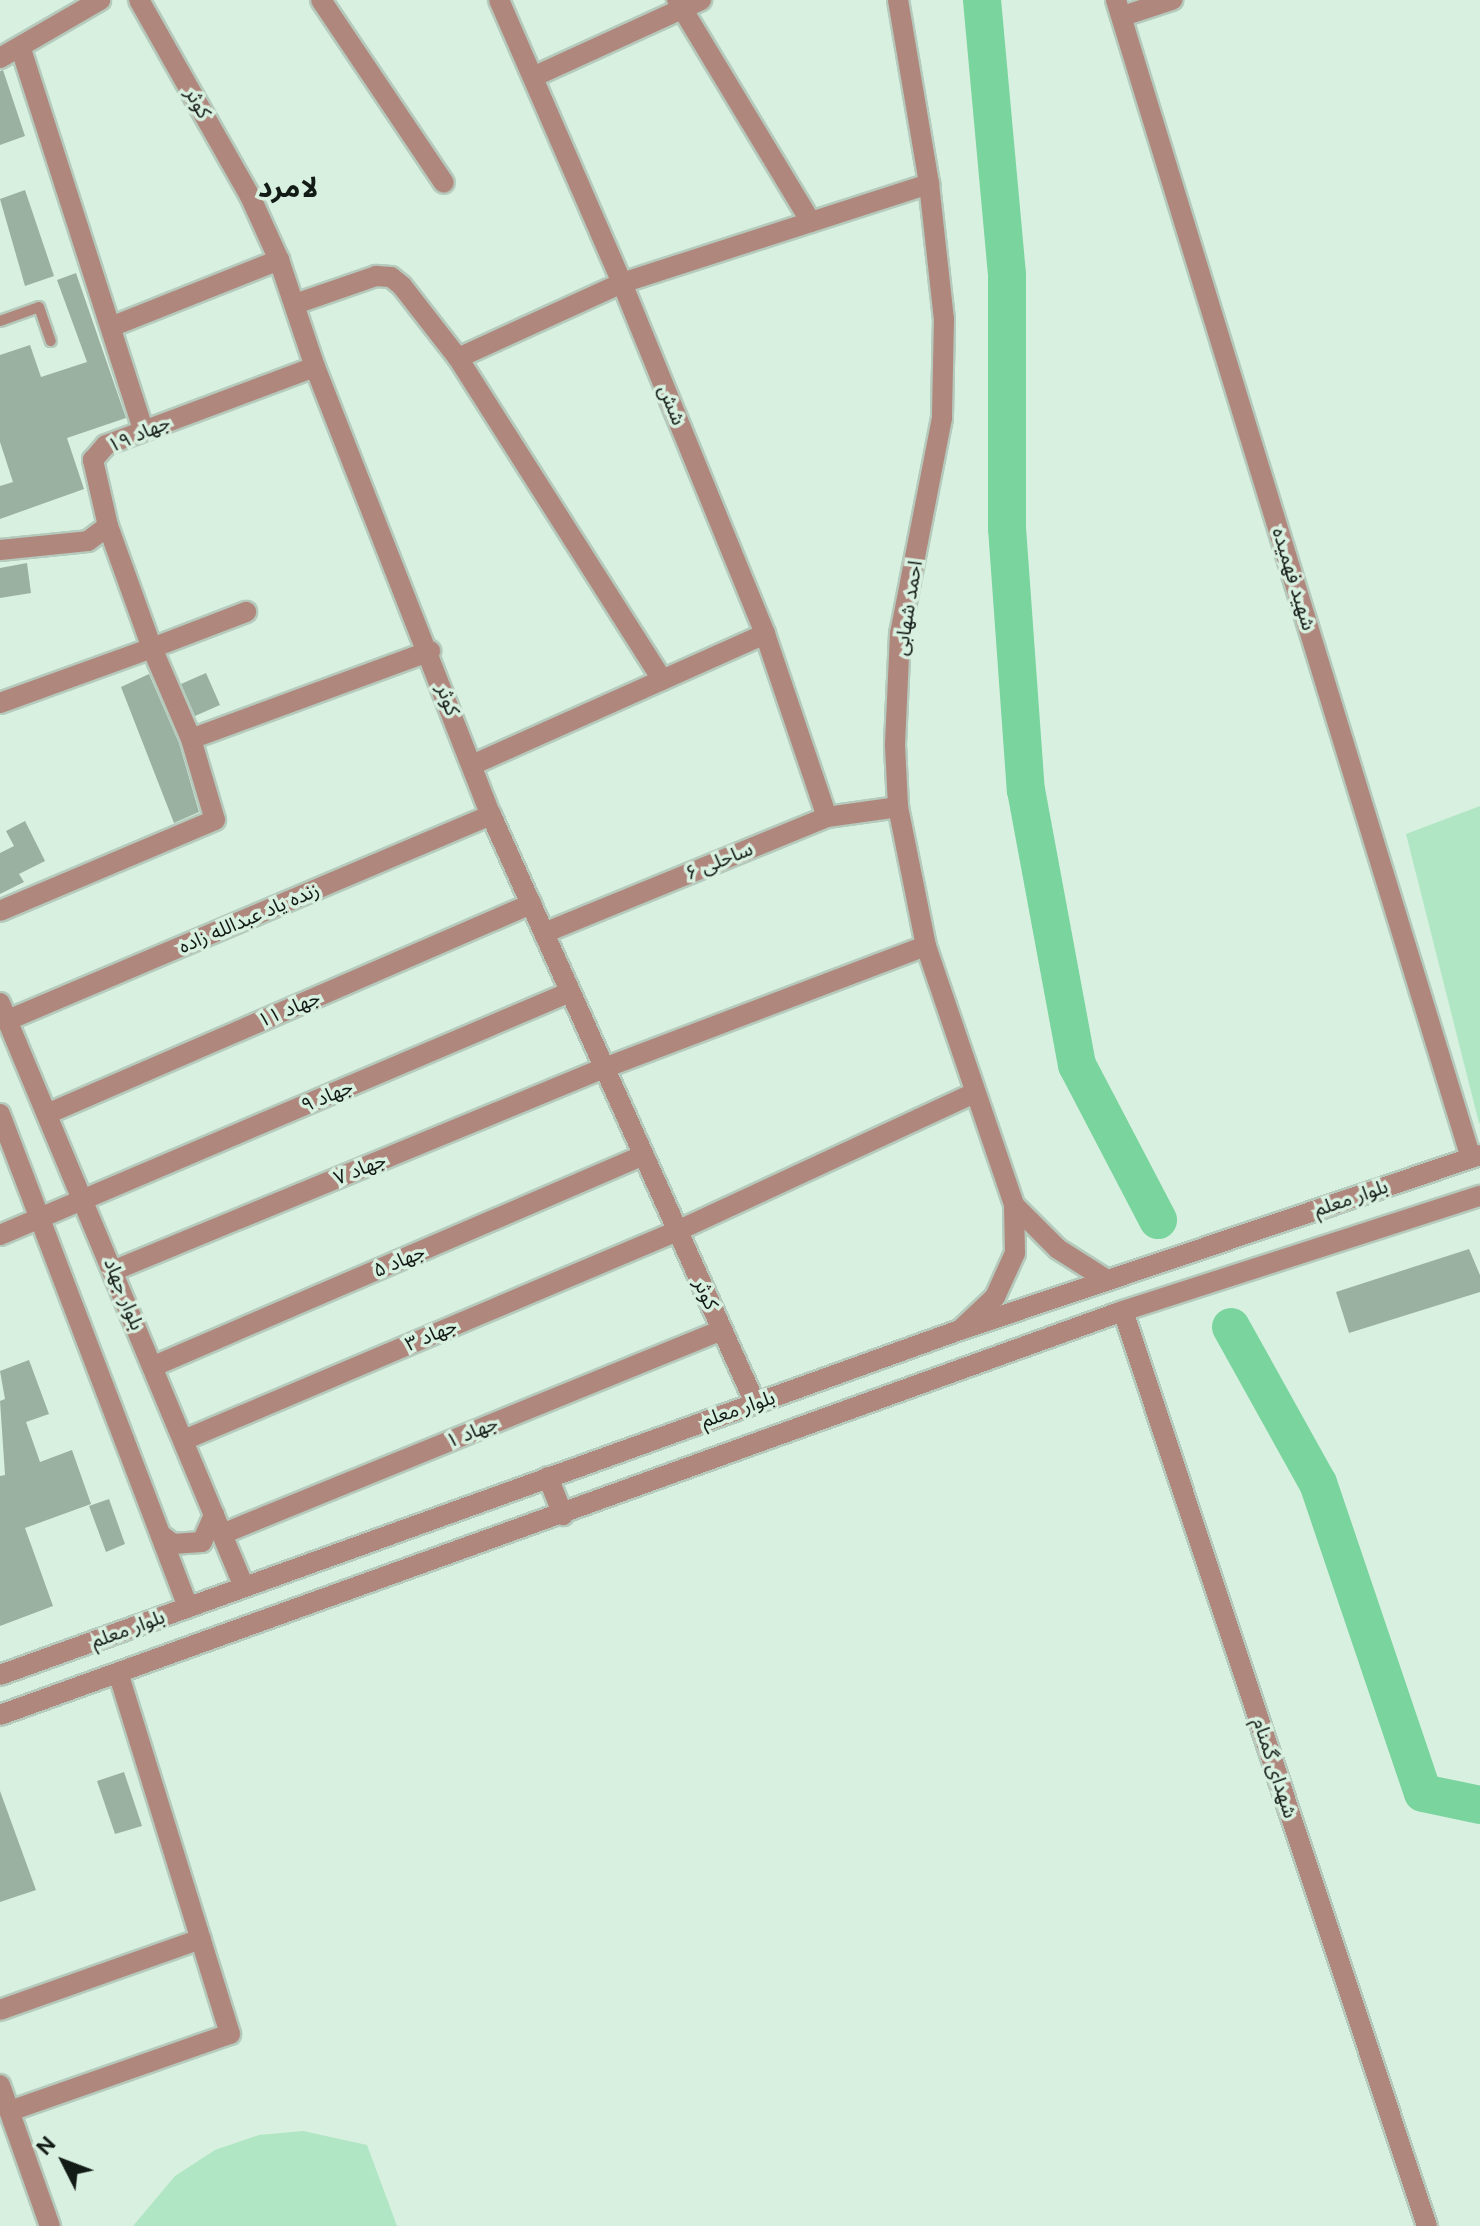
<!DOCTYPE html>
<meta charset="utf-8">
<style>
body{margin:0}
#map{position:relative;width:1480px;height:2226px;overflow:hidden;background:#d8f0e0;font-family:"DM Sans","Noto Sans Arabic",sans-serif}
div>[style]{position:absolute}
.green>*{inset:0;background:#b0e6c3}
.river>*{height:38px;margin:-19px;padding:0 19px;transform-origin:19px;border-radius:19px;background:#7ad49e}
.building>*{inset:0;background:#9ab1a2}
.roads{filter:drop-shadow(2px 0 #b5cabc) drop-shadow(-2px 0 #b5cabc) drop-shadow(0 2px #b5cabc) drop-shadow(0 -2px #b5cabc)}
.service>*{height:10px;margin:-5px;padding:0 5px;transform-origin:5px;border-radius:5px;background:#b0877d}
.minor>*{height:20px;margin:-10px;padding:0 10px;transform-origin:10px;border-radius:10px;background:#b0877d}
.tertiary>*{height:20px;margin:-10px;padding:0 10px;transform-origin:10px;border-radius:10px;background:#b0877d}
span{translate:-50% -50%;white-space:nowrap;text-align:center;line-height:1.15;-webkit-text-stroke:7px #d8f0e0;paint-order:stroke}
.street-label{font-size:20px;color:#131b16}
.district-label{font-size:28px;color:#131b16;font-weight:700}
.north{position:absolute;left:24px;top:2122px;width:80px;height:80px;-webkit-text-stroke:6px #d8f0e0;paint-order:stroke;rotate:312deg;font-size:22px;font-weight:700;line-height:32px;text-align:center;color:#131b16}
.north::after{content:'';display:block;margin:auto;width:28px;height:36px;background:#131b16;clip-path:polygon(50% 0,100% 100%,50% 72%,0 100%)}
</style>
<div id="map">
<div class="green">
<div style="clip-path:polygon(1480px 806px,1480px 1123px,1479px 1123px,1406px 834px)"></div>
<div style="clip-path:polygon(303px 2131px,367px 2145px,397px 2226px,133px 2226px,175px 2176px,215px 2150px,259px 2135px)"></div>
</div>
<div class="river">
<div style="left:982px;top:0;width:276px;rotate:84.8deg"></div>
<div style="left:1007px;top:275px;width:253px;rotate:90deg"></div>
<div style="left:1007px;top:528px;width:263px;rotate:85.9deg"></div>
<div style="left:1026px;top:790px;width:280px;rotate:79.5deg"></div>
<div style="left:1077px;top:1065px;width:175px;rotate:62.4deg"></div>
<div style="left:1231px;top:1327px;width:179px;rotate:60.9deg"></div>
<div style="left:1318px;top:1483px;width:327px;rotate:71.3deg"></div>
<div style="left:1423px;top:1793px;width:58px;rotate:11.9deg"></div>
</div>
<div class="building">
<div style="clip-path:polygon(3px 70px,25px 136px,0 145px,0 71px)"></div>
<div style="clip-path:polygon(25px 190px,54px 276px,25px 286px,0 199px)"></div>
<div style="clip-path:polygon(76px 273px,126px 418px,67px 438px,84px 489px,0 519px,0 486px,13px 482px,0 442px,0 355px,30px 345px,41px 377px,87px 362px,57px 280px)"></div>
<div style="clip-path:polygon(27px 563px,31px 593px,0 598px,0 568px)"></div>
<div style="clip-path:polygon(206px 673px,220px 705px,195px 716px,181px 684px)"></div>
<div style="clip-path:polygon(149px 674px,179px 743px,199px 812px,174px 823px,121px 687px)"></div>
<div style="clip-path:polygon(25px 821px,45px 861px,19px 874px,24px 882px,0 894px,0 853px,14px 846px,6px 831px)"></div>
<div style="clip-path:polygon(1469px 1249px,1480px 1275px,1480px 1292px,1349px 1333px,1336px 1292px)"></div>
<div style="clip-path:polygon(29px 1360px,49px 1414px,26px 1422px,40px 1462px,72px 1450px,91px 1504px,25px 1528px,53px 1606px,0 1626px,0 1476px,5px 1475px,0 1401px,5px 1399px,0 1371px)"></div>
<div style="clip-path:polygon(109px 1499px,125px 1544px,106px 1552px,89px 1506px)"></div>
<div style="clip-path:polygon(124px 1772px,142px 1826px,115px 1834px,97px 1781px)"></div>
<div style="clip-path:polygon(0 1791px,36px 1890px,0 1902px)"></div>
</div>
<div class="roads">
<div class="service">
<div style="left:0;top:321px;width:41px;rotate:-19.7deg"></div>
<div style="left:39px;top:307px;width:36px;rotate:71deg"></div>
</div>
<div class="minor">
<div style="left:139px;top:0;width:225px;rotate:60.5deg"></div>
<div style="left:250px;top:196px;width:70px;rotate:65.6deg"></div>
<div style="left:279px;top:260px;width:113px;rotate:71.4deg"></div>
<div style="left:315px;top:367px;width:481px;rotate:68.6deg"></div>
<div style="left:491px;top:815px;width:645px;rotate:65.82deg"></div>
<div style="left:321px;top:0;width:220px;rotate:56.1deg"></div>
<div style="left:499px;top:0;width:309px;rotate:66.5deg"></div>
<div style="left:622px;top:283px;width:379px;rotate:67.8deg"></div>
<div style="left:765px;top:634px;width:193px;rotate:71.3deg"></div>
<div style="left:677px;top:0;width:259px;rotate:58.9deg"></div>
<div style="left:898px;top:0;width:187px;rotate:80.4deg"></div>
<div style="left:929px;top:184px;width:136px;rotate:83.7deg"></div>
<div style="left:944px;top:319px;width:99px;rotate:91.2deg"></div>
<div style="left:942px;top:418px;width:220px;rotate:101deg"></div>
<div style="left:900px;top:634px;width:111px;rotate:92.6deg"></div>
<div style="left:895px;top:745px;width:62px;rotate:87.2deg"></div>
<div style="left:898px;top:807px;width:142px;rotate:78.6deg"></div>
<div style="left:926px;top:946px;width:274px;rotate:71.2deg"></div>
<div style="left:1014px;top:1205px;width:48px;rotate:88.8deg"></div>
<div style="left:1015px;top:1253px;width:48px;rotate:114.4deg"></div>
<div style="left:995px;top:1297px;width:48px;rotate:136.7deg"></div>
<div style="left:1116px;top:0;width:1211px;rotate:72.96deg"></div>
<div style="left:1123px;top:16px;width:52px;rotate:-18.1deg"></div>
<div style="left:21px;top:49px;width:400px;rotate:72.2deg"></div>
<div style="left:0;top:58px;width:116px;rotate:-30.1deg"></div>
<div style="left:533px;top:77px;width:185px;rotate:-24.6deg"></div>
<div style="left:298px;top:303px;width:83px;rotate:-19.1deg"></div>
<div style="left:376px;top:276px;width:15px;rotate:4deg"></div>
<div style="left:391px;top:277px;width:14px;rotate:39deg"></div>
<div style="left:402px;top:286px;width:91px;rotate:52.1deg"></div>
<div style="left:458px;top:358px;width:381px;rotate:57.6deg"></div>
<div style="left:113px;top:326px;width:179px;rotate:-21.7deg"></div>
<div style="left:458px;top:358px;width:180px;rotate:-24.6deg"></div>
<div style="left:622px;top:283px;width:323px;rotate:-17.9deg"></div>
<div style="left:108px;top:526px;width:130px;rotate:70.2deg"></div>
<div style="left:152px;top:648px;width:101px;rotate:-21deg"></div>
<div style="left:0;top:550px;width:88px;rotate:-5.8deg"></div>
<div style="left:88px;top:541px;width:25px;rotate:-37deg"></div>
<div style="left:108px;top:526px;width:68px;rotate:-102.8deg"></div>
<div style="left:93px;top:460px;width:20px;rotate:-49deg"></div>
<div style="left:106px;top:445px;width:223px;rotate:-20.5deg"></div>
<div style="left:0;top:703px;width:162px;rotate:-19.9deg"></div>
<div style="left:152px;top:648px;width:99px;rotate:66.8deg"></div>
<div style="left:191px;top:739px;width:84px;rotate:73.5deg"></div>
<div style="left:215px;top:820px;width:233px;rotate:157.1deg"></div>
<div style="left:191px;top:739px;width:255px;rotate:-20.2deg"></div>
<div style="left:472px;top:765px;width:321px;rotate:-24.1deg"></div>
<div style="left:544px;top:933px;width:306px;rotate:-22.3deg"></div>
<div style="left:827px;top:817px;width:72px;rotate:-8deg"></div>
<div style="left:8px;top:1020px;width:525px;rotate:-23deg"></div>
<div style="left:47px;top:1114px;width:528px;rotate:-23.46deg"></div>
<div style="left:1014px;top:1205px;width:62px;rotate:45deg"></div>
<div style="left:1058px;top:1249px;width:58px;rotate:32.3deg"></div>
<div style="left:0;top:1235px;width:620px;rotate:-23.09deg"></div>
<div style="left:115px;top:1270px;width:529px;rotate:-22.44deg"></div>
<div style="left:604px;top:1068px;width:344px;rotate:-20.8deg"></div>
<div style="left:1123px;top:1311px;width:964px;rotate:71.62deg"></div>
<div style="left:154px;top:1366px;width:533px;rotate:-23.3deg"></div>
<div style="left:184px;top:1440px;width:535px;rotate:-22.97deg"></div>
<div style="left:677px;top:1231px;width:327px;rotate:-24.9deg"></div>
<div style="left:222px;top:1534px;width:540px;rotate:-22.2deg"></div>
<div style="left:0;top:2010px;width:213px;rotate:-19.5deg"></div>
<div style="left:0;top:2085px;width:150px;rotate:70.5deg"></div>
<div style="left:10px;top:2111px;width:233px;rotate:-19.3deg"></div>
<div style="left:230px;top:2034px;width:378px;rotate:-107.2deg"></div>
</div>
<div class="tertiary">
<div style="left:0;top:1003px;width:633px;rotate:67.32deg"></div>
<div style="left:0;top:1114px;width:528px;rotate:69.13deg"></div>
<div style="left:548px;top:1477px;width:41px;rotate:68.5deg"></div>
<div style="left:161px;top:1535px;width:15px;rotate:37deg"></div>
<div style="left:173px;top:1544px;width:29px;rotate:-4deg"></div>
<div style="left:202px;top:1542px;width:30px;rotate:-66deg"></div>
<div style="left:0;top:1675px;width:1020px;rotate:-19.77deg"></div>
<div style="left:960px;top:1330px;width:549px;rotate:-18.6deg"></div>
<div style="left:0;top:1715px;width:1193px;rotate:-19.79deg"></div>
<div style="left:1123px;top:1311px;width:375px;rotate:-17.9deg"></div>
</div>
</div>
<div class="street-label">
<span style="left:198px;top:103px;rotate:61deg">کوثر</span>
<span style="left:672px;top:405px;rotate:68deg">شش</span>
<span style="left:139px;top:434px;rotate:-23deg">جهاد ۱۹</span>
<span style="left:1294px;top:579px;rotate:73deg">شهید فهمیده</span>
<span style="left:908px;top:608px;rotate:-81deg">احمد شهابی</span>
<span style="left:448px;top:700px;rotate:70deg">کوثر</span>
<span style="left:719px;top:861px;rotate:-22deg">ساحلی ۶</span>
<span style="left:249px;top:918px;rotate:-23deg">زنده یاد عبدالله زاده</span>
<span style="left:289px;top:1009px;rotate:-23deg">جهاد ۱۱</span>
<span style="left:327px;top:1096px;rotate:-23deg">جهاد ۹</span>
<span style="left:360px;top:1169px;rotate:-22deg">جهاد ۷</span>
<span style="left:1351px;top:1198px;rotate:-19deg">بلوار معلم</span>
<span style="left:399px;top:1261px;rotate:-23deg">جهاد ۵</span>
<span style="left:124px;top:1294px;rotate:68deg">بلوار جهاد</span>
<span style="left:706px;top:1294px;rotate:66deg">کوثر</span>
<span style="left:431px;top:1335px;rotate:-23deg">جهاد ۳</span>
<span style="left:738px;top:1409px;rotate:-19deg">بلوار معلم</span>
<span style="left:472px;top:1432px;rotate:-22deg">جهاد ۱</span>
<span style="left:128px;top:1629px;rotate:-20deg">بلوار معلم</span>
<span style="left:1275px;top:1768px;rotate:72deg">شهدای گمنام</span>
</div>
<div class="district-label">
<span style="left:288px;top:188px">لامرد</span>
</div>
<div class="north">N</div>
</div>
